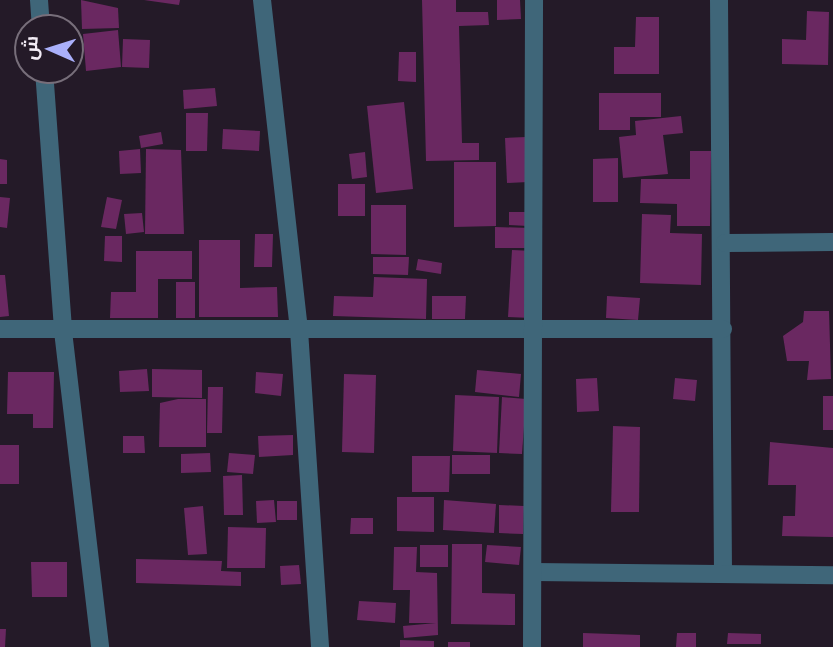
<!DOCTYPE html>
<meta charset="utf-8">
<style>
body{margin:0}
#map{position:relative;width:833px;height:647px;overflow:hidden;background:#241a28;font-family:"IBM Plex Sans",Cairo,sans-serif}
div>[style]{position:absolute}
.building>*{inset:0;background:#6a2861}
.minor>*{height:18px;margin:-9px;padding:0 9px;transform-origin:9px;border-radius:9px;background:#3f6679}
span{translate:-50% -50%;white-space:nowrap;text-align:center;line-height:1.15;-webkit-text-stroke:5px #241a28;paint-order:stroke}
.north{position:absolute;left:14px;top:14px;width:70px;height:70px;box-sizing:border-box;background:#241a28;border:2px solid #776e7a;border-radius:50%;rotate:273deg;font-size:19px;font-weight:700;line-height:28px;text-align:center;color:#f3ecf6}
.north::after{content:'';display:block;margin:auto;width:24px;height:32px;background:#aab0fb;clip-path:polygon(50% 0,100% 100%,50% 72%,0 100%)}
</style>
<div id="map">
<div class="building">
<div style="clip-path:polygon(81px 0,118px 8px,119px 28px,82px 29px)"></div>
<div style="clip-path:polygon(144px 0,180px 0,179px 5px)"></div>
<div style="clip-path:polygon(422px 0,456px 0,456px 12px,488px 12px,489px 25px,459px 26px,462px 143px,479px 143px,479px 160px,426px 161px)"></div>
<div style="clip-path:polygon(497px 0,520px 0,521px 19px,497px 20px)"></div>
<div style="clip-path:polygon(807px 11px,829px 12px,828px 65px,782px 64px,782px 39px,806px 40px)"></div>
<div style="clip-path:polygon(636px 17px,659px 17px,659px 74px,614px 74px,614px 47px,635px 47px)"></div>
<div style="clip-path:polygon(118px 30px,121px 67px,86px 71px,83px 34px)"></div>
<div style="clip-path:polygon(123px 39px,150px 40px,149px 68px,122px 67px)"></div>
<div style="clip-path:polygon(399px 52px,416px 52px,416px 82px,398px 81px)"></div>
<div style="clip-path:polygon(215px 88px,217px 106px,184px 109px,183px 90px)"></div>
<div style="clip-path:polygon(599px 93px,661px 93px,661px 117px,630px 117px,630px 130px,599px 130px)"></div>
<div style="clip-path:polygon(404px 102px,413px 189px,376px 193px,367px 106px)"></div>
<div style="clip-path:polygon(186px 113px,208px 113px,207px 151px,186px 151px)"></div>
<div style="clip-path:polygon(681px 116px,683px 133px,663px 135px,668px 174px,623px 178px,619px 137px,636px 135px,635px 121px)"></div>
<div style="clip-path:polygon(223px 129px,260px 131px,259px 151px,222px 149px)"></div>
<div style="clip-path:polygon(161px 132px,163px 144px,141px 148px,139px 136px)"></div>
<div style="clip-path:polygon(526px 137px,528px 182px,507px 183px,505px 138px)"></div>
<div style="clip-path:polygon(140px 149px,141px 173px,120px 174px,119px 151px)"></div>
<div style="clip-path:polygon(146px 149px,181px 150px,184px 234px,145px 234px)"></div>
<div style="clip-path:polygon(690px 151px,711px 151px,710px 226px,677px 226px,677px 204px,640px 203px,641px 179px,690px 179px)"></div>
<div style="clip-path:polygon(365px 152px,367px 177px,352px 179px,349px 154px)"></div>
<div style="clip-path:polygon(618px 158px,618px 202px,593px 202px,593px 159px)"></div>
<div style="clip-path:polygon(0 159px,7px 160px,7px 184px,0 184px)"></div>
<div style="clip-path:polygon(454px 162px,496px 162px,496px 226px,454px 227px)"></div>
<div style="clip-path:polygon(338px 184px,365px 184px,365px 216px,338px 216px)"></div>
<div style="clip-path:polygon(0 197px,10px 198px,7px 228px,0 227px)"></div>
<div style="clip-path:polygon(107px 197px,122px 200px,116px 229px,101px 227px)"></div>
<div style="clip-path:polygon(371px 205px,406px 205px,406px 255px,371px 254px)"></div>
<div style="clip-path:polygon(509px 212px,529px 212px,528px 226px,509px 225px)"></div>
<div style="clip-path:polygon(142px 213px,144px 232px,126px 234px,124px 214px)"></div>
<div style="clip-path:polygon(642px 214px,671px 215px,670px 233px,702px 234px,701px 285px,640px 283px)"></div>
<div style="clip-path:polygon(495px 227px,530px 228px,529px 248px,495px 248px)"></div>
<div style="clip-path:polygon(255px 234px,273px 234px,272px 267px,254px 267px)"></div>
<div style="clip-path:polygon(105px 236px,122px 236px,122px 262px,104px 261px)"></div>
<div style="clip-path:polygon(199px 240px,240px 240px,240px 288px,277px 287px,278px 317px,199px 317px)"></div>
<div style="clip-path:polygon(512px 250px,534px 251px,531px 318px,508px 317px)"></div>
<div style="clip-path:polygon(136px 251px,192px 251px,192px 279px,158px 279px,158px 318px,110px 318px,111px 292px,136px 292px)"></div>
<div style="clip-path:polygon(373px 257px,409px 257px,408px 275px,373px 274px)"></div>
<div style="clip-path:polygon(418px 259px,442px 263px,441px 274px,416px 270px)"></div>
<div style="clip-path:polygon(0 275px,5px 275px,9px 316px,0 317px)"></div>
<div style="clip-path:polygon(374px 277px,427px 279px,426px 319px,333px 316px,334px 296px,373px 297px)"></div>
<div style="clip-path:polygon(176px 282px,195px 282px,195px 318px,176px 318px)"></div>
<div style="clip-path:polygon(432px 296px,466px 296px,465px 319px,432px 319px)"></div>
<div style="clip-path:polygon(607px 296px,640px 298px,638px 320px,606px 318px)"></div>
<div style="clip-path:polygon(804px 311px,829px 311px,831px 379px,807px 380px,809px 361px,787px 361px,783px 336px,803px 322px)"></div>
<div style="clip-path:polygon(147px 369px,149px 391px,120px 392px,119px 371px)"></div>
<div style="clip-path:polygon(152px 369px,202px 370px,202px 398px,152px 397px)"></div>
<div style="clip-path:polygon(477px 370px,521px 374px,519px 397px,475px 392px)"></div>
<div style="clip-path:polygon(8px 372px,54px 372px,53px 428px,33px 428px,33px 414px,7px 414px)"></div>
<div style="clip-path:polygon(256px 372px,283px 374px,281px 396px,255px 393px)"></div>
<div style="clip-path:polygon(344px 374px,376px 375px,374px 453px,342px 452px)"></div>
<div style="clip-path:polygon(597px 378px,599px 411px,577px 412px,576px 379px)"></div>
<div style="clip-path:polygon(675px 378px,697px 380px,695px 401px,673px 399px)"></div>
<div style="clip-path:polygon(208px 387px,223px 387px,222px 433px,207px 433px)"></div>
<div style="clip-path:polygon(455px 395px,499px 397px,497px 453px,453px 451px)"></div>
<div style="clip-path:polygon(823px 396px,833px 396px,833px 430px,823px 430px)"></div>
<div style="clip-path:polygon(502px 397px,526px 399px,522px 454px,499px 453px)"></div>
<div style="clip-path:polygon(178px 399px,206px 399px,206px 447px,159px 447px,160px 403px)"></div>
<div style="clip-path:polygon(613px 426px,640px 427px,639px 512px,611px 512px)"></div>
<div style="clip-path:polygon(293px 435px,293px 455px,259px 457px,258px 436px)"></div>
<div style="clip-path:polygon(123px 436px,144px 436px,145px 453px,123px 453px)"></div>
<div style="clip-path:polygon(770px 442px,833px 448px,833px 537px,782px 536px,783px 516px,795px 516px,796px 485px,768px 485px)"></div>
<div style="clip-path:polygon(0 445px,19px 445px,19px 484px,0 484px)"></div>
<div style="clip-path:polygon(210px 453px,211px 472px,181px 473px,181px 454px)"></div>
<div style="clip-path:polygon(229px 453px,255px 455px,253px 474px,227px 472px)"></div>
<div style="clip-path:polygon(452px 455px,490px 455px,490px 474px,452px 474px)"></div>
<div style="clip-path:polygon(412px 456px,450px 456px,449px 492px,412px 492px)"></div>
<div style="clip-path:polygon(242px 475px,243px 515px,224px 515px,223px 476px)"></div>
<div style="clip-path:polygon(397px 497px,434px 497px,434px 532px,397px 531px)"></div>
<div style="clip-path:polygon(274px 500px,276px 522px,257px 523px,256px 501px)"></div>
<div style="clip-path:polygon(444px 500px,496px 504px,494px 533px,443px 530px)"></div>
<div style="clip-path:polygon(277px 501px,297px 501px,297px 520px,277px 520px)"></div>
<div style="clip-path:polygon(499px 505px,524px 506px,523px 534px,499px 533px)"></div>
<div style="clip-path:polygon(203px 506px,207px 554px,188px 555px,184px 508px)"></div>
<div style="clip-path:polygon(351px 518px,373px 518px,373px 534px,350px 534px)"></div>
<div style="clip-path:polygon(228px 527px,266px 528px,265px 568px,227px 568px)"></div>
<div style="clip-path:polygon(452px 544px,482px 544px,482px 593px,515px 594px,515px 625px,451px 624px)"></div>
<div style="clip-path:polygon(420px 545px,448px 545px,448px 567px,420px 567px)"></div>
<div style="clip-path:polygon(487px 545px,521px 547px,519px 565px,485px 562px)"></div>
<div style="clip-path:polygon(394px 547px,417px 547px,416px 572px,437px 573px,438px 635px,404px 638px,403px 626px,436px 623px,409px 623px,410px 590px,393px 590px)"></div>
<div style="clip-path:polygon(136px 559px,222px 561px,221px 571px,241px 572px,241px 586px,136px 583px)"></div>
<div style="clip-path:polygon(31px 562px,67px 562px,67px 597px,32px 597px)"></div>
<div style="clip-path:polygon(299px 565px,301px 584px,281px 585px,280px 566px)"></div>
<div style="clip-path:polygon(359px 601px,396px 603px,395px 623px,357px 620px)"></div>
<div style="clip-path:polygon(0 629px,6px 629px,5px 647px,0 647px)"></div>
<div style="clip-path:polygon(583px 633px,640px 635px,640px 647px,583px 647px)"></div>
<div style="clip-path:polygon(677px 633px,696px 633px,696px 647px,676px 647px)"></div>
<div style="clip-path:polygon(728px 633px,761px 634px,761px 644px,727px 644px)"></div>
<div style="clip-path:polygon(400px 640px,434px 641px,434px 647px,400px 647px)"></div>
<div style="clip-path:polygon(448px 642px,470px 642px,470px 647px,448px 647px)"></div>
</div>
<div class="minor">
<div style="left:39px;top:0;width:28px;rotate:86deg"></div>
<div style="left:262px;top:0;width:332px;rotate:83.6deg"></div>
<div style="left:299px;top:330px;width:318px;rotate:86.2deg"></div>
<div style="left:719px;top:0;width:573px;rotate:89.6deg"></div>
<div style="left:44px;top:70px;width:262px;rotate:85.8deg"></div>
<div style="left:63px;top:331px;width:318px;rotate:83.3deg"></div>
<div style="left:725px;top:243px;width:108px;rotate:-0.5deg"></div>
<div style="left:0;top:329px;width:723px"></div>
<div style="left:534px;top:572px;width:299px;rotate:0.6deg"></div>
<div style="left:532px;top:647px;width:647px;rotate:-89.82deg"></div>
</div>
<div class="north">ش</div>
</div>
